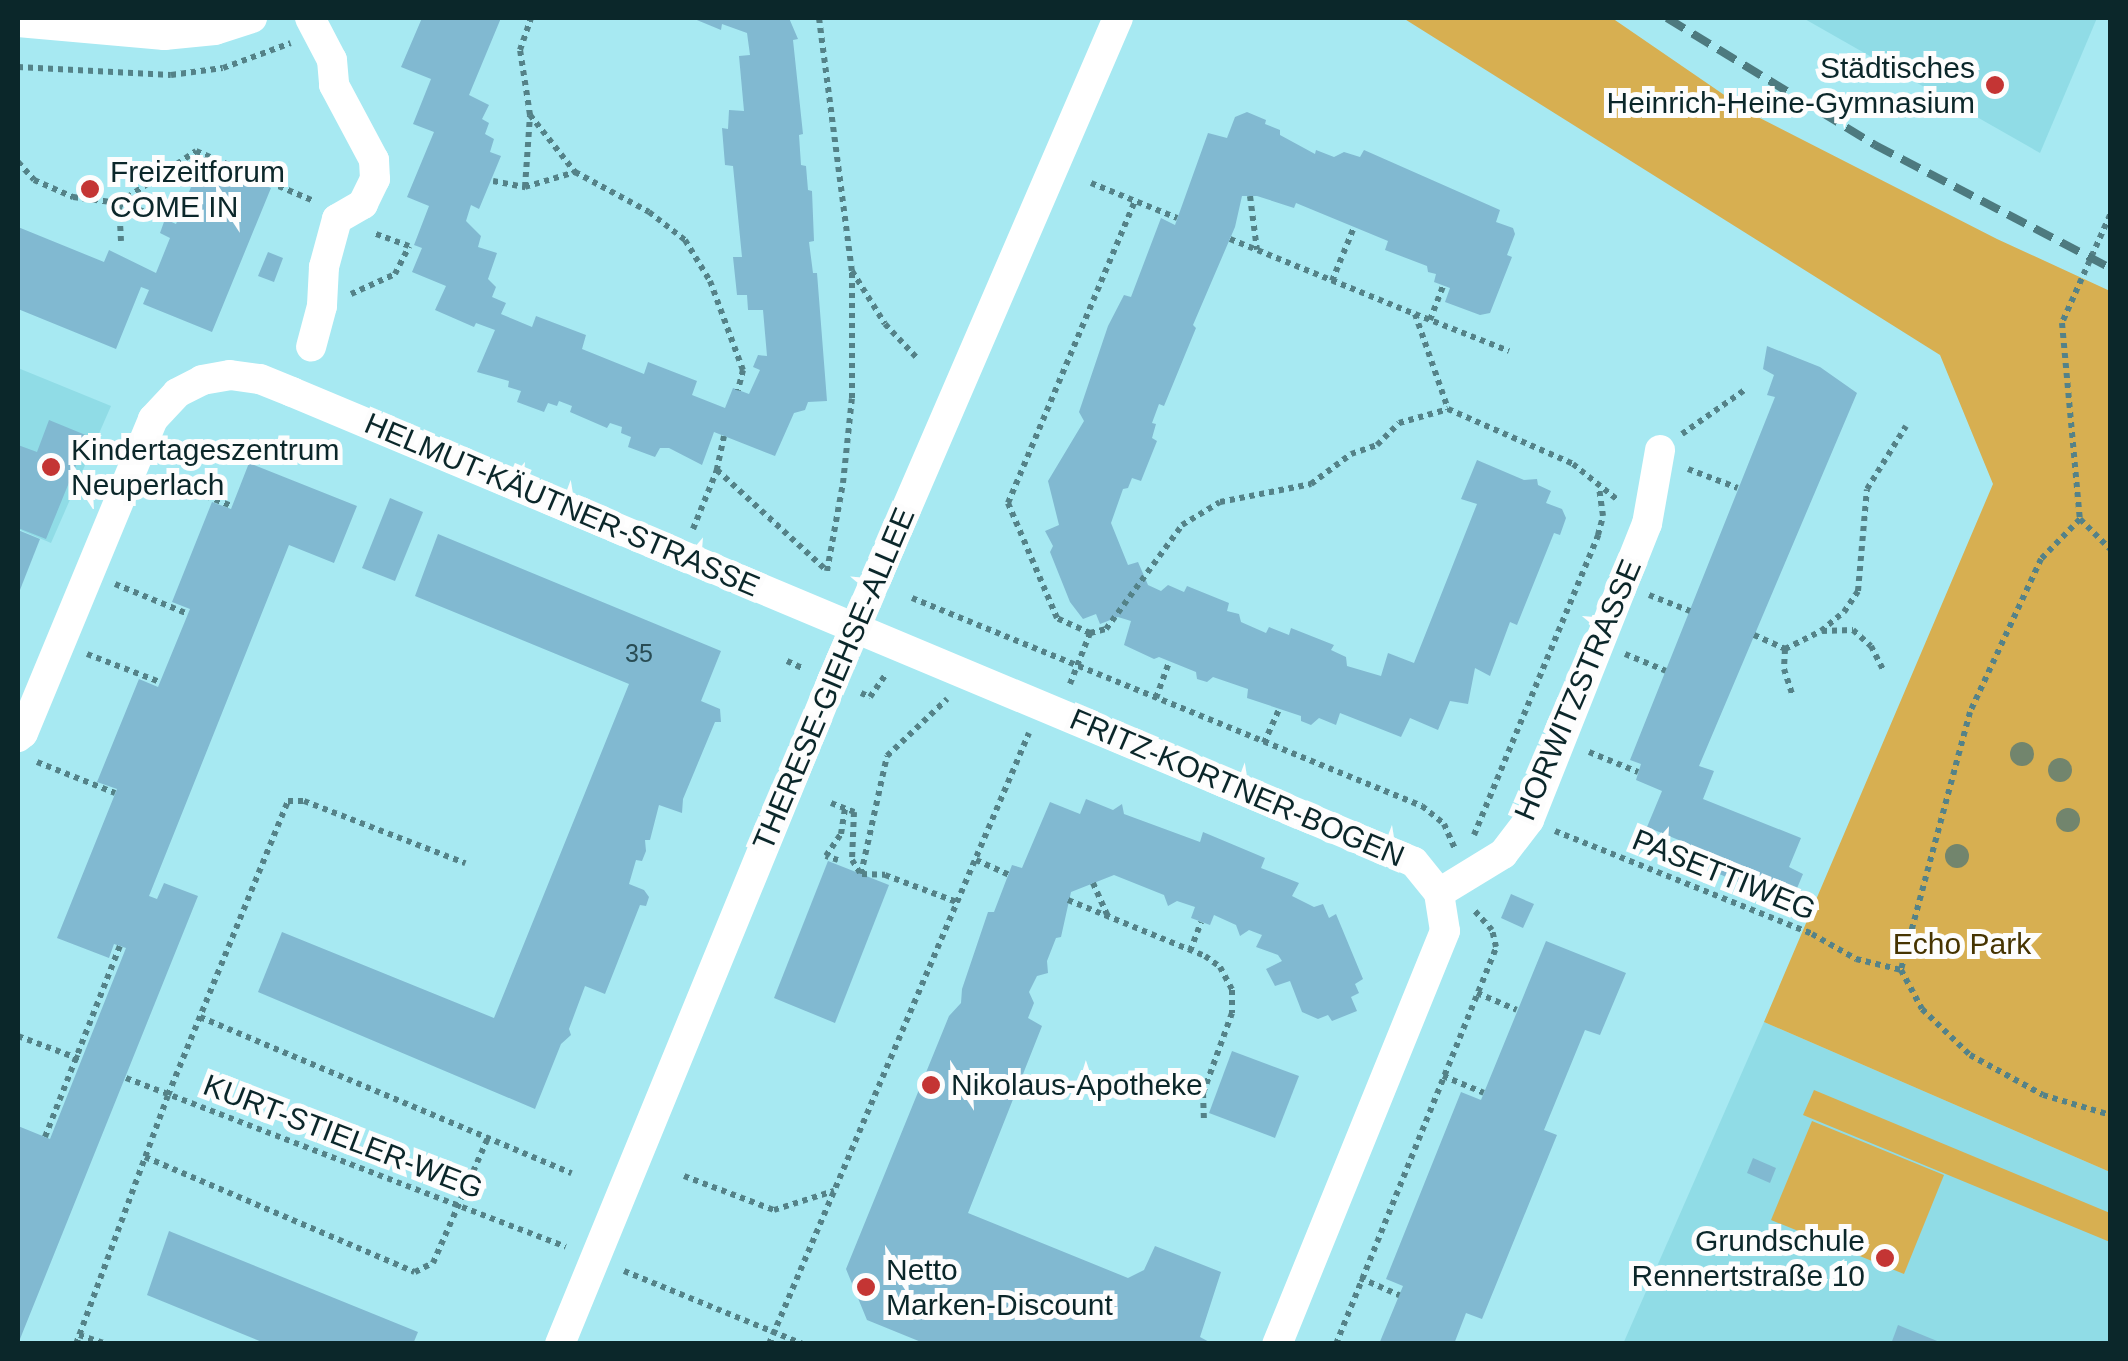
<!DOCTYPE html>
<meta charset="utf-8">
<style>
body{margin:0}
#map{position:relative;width:2128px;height:1361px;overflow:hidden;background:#a7e9f2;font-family:Helvetica,sans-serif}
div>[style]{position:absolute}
.built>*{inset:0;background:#90dce6}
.green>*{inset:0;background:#d7af51}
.building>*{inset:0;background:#81b9d1}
.path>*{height:6px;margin-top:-3px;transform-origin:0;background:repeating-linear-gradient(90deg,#548288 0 5px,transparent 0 10px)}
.street>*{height:30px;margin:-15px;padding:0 15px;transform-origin:15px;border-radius:15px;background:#fff}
.rail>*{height:8px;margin-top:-4px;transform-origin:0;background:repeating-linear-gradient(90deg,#4d7a7f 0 20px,transparent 0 30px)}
.trees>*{width:24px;height:24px;margin:-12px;border-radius:50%;background:#72856d}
.dots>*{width:28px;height:28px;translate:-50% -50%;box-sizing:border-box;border:5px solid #fdfdfd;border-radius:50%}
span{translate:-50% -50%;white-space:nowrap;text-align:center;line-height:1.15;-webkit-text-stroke:10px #fdfdfd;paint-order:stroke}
.number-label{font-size:25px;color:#284c54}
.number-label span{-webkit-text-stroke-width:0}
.poi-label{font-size:30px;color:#0b272a}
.right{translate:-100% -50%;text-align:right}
.left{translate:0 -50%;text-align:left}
.street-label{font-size:30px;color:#0b272a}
.park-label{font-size:30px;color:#463401}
.frame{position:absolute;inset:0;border:20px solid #0b272a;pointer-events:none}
</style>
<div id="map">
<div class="built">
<div style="clip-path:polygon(1803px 18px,2097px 18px,2040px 153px)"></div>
<div style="clip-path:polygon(18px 368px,111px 406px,51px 543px,18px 529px)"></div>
<div style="clip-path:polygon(1764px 1022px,2110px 1172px,2110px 1343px,1623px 1344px)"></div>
</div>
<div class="green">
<div style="clip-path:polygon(1403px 18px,1612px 18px,1752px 114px,1997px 239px,2110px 291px,2110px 1172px,1764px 1022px,1993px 484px,1940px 355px)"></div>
<div style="clip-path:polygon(1814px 1090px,2110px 1213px,2110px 1242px,1803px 1115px)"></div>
<div style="clip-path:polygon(1812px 1121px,1944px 1175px,1904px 1274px,1771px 1220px)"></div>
</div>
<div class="building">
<div style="clip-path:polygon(422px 18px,501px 18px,469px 95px,489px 105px,482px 119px,489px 123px,485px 134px,494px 139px,490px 152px,501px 156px,479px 209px,471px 205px,466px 221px,481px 236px,478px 247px,497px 253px,488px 279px,496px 287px,492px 297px,506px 303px,501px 314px,532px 327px,536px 316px,586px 335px,582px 349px,644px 374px,648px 362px,697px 381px,692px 395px,725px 408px,733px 388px,749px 394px,760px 370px,753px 367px,758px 355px,767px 356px,763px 310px,748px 310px,747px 295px,737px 295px,733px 257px,742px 257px,733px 166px,725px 165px,722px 128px,728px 129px,729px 110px,744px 111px,739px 56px,750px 55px,747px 33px,722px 24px,721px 30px,692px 18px,789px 18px,798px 39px,793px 40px,803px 134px,799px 135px,801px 165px,806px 166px,808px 190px,812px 191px,814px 241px,809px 242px,813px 273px,817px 273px,827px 401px,808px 402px,805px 410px,794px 413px,775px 456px,714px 432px,702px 465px,669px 448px,660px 448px,655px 457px,628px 447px,631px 437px,621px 433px,622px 427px,610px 423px,607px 428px,570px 412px,572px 406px,559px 401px,557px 406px,548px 403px,544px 412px,517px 402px,521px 391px,508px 387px,509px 381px,477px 372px,495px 330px,476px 323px,474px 327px,435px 310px,446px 286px,412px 272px,422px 248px,414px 245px,429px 206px,407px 197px,434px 132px,413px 124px,431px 79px,401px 67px)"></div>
<div style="clip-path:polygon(1247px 112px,1266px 120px,1265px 124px,1280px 130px,1280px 135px,1315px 154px,1316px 150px,1334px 157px,1344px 152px,1360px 157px,1364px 150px,1500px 210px,1496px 222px,1513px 228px,1515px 234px,1507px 255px,1512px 257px,1490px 313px,1480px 315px,1445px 302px,1450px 288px,1434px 282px,1436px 274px,1428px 272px,1427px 266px,1385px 250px,1388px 241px,1296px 203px,1294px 208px,1257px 196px,1242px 196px,1235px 227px,1193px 325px,1196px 328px,1164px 406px,1159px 404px,1152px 423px,1156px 424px,1152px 438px,1157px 441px,1141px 481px,1132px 478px,1128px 488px,1123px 489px,1111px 523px,1128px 565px,1138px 562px,1148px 585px,1161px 591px,1168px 585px,1184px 592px,1187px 586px,1229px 603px,1227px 611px,1239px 614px,1241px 622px,1266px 633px,1269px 627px,1289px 635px,1291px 628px,1334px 645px,1331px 650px,1346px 657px,1347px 666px,1381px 676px,1388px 653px,1414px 663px,1477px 504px,1461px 499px,1477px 460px,1524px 480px,1537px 479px,1538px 485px,1551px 491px,1546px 503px,1562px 509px,1566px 518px,1560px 535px,1554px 533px,1517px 625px,1510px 622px,1490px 676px,1475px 668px,1468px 704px,1450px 701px,1438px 730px,1410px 718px,1401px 737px,1340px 713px,1336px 725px,1319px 718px,1311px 725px,1301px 721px,1301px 716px,1247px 698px,1248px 689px,1213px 677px,1207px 682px,1197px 679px,1196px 672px,1159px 657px,1154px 659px,1124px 645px,1131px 621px,1118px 617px,1100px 624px,1096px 614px,1083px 619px,1070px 602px,1050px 552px,1053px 546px,1045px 531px,1059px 525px,1048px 481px,1084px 421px,1079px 412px,1108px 326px,1124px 295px,1131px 297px,1161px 218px,1175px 225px,1208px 133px,1227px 138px,1235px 117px)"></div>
<div style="clip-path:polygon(202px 160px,271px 188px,212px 332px,143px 304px,149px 290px,141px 287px,116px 349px,18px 309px,18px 227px,104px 262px,109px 250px,156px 273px,170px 238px,160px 233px,165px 219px,176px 224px)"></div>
<div style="clip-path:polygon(268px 252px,283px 258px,274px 282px,258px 276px)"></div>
<div style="clip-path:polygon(1767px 346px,1820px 367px,1857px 393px,1699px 766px,1714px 771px,1703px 799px,1801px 838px,1789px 867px,1803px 874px,1790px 905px,1717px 873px,1718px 868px,1705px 860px,1708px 852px,1647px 827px,1662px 791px,1636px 780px,1641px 764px,1630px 760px,1775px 397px,1767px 395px,1774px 375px,1763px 369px)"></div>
<div style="clip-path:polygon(49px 420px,88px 436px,46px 539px,18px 528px,18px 445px,37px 452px)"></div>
<div style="clip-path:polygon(249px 463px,357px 506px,334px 563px,289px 545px,149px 896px,157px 899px,164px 883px,198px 896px,18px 1344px,18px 1126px,50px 1139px,126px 948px,114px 944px,109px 958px,57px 938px,117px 789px,97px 782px,139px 679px,158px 687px,190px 609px,172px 602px,212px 502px,231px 509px)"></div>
<div style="clip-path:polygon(390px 498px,423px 512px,395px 581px,362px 568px)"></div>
<div style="clip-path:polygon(18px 530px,40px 539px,18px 595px)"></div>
<div style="clip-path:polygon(438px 534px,721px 651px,701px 701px,720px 709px,721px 722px,715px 722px,683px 799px,682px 813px,659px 805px,650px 840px,645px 840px,646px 851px,642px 861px,636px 860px,629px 884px,644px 890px,649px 897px,646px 906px,640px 905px,605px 994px,585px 986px,569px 1029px,571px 1035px,561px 1044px,535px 1109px,258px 992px,282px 932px,494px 1018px,629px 684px,415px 596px)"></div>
<div style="clip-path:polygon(1086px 799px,1113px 810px,1122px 804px,1124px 814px,1200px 842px,1203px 832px,1265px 858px,1261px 868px,1299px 883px,1292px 896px,1314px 907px,1323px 904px,1329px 918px,1336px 914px,1363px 979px,1355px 984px,1359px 993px,1351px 997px,1357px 1011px,1332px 1021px,1328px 1015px,1318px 1019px,1302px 1012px,1290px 981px,1275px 986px,1266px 969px,1282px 961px,1278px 955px,1256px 947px,1262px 935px,1249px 930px,1240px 936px,1236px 925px,1214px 915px,1210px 925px,1191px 918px,1195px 907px,1177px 901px,1168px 906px,1164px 895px,1114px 875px,1071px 892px,1061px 937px,1056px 938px,1047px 961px,1048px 973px,1037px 976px,1029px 992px,1034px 1003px,1028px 1018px,1042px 1026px,968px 1213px,1128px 1278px,1144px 1270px,1155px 1246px,1221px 1272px,1200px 1337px,1213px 1344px,926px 1344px,867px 1320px,846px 1269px,949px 1016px,961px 1003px,962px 989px,988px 912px,994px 912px,1012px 865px,1022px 868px,1050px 802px,1080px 814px)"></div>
<div style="clip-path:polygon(828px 861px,889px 885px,835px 1023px,774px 998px)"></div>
<div style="clip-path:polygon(1511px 894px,1534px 904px,1523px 928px,1501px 918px)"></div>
<div style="clip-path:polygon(1546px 941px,1626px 973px,1600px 1035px,1585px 1030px,1544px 1130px,1557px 1135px,1482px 1319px,1466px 1313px,1454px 1344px,1379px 1344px,1403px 1286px,1386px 1279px,1461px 1092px,1481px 1100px)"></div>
<div style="clip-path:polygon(1232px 1051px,1299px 1076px,1275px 1138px,1209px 1113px)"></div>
<div style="clip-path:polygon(1753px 1158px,1776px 1168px,1770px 1183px,1747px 1173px)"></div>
<div style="clip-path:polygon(169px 1231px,418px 1332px,413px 1344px,267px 1344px,147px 1295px)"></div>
<div style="clip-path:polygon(1898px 1325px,1942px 1343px,1942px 1344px,1891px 1344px)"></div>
</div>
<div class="path">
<div style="left:819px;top:18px;width:255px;rotate:82.6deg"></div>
<div style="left:852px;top:271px;width:62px;rotate:58.1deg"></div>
<div style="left:885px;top:324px;width:48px;rotate:46.7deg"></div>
<div style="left:18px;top:67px;width:153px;rotate:3deg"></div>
<div style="left:171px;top:75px;width:52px;rotate:-7.7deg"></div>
<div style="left:223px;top:68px;width:72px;rotate:-20.2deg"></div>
<div style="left:530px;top:115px;width:73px;rotate:51.7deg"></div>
<div style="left:575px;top:172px;width:84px;rotate:28.4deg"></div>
<div style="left:649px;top:212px;width:46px;rotate:37.9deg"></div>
<div style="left:685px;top:240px;width:48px;rotate:58.6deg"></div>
<div style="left:710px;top:281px;width:95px;rotate:69.7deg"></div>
<div style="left:743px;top:370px;width:21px;rotate:104deg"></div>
<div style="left:18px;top:162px;width:24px;rotate:48deg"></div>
<div style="left:34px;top:180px;width:43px;rotate:23.6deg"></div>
<div style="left:73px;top:197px;width:46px;rotate:7.4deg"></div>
<div style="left:119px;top:203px;width:93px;rotate:-34deg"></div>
<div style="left:196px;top:151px;width:128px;rotate:23deg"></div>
<div style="left:493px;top:181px;width:33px;rotate:11deg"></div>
<div style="left:525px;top:187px;width:52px;rotate:-16.7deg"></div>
<div style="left:1091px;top:183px;width:93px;rotate:22.1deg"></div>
<div style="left:525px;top:187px;width:72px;rotate:-86deg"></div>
<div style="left:530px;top:115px;width:66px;rotate:-98.7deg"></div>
<div style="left:520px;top:50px;width:34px;rotate:-71deg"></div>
<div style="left:1250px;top:196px;width:54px;rotate:82.6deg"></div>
<div style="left:2110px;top:215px;width:118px;rotate:114deg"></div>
<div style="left:2062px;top:323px;width:197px;rotate:84.8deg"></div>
<div style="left:2080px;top:519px;width:56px;rotate:134.3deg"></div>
<div style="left:2041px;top:559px;width:169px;rotate:114.9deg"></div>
<div style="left:1970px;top:712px;width:267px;rotate:105deg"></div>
<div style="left:1901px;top:970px;width:44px;rotate:61.7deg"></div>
<div style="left:1922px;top:1009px;width:66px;rotate:43.8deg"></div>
<div style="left:1970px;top:1055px;width:83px;rotate:28.7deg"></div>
<div style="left:2043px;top:1095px;width:70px;rotate:16.6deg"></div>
<div style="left:1230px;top:239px;width:200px;rotate:22.1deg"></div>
<div style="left:1415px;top:314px;width:101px;rotate:70.8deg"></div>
<div style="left:1448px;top:409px;width:137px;rotate:23.7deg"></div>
<div style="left:1573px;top:464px;width:59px;rotate:38.8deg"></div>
<div style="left:121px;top:241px;width:38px;rotate:-93deg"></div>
<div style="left:119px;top:203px;width:39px;rotate:19deg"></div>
<div style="left:1332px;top:281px;width:58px;rotate:-67.8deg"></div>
<div style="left:351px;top:294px;width:48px;rotate:-24.4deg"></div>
<div style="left:395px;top:274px;width:31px;rotate:-63deg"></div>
<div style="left:409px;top:246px;width:38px;rotate:-160deg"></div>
<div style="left:1415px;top:314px;width:101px;rotate:21.5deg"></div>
<div style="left:1430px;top:320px;width:36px;rotate:-69deg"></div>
<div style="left:1682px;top:434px;width:78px;rotate:-35.1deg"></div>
<div style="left:724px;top:436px;width:35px;rotate:102deg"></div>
<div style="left:717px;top:470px;width:148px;rotate:42.5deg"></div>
<div style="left:1688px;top:469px;width:53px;rotate:20.8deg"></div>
<div style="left:159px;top:478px;width:78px;rotate:21deg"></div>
<div style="left:2080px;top:519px;width:42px;rotate:45deg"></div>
<div style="left:693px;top:529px;width:64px;rotate:-67.9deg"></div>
<div style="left:827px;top:571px;width:89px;rotate:-79.7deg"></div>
<div style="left:843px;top:483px;width:85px;rotate:-84deg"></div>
<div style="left:852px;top:398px;width:126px;rotate:-90deg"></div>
<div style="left:115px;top:584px;width:79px;rotate:22.3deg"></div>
<div style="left:1649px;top:595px;width:44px;rotate:21.3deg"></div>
<div style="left:912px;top:598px;width:551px;rotate:22.19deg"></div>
<div style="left:1422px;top:806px;width:28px;rotate:39deg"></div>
<div style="left:1444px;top:824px;width:27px;rotate:66deg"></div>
<div style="left:1822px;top:631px;width:31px;rotate:-2deg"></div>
<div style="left:1853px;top:630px;width:24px;rotate:42deg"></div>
<div style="left:1871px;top:646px;width:28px;rotate:63deg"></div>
<div style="left:1090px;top:633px;width:16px;rotate:-14deg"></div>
<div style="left:1106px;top:629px;width:129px;rotate:-53.8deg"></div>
<div style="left:1182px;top:525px;width:44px;rotate:-31.2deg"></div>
<div style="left:1220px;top:502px;width:93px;rotate:-11.2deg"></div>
<div style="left:1311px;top:484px;width:50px;rotate:-36.9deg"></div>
<div style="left:1351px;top:454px;width:28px;rotate:-19deg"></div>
<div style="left:1377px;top:445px;width:31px;rotate:-45deg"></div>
<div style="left:1399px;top:423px;width:51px;rotate:-15.9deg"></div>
<div style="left:1754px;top:635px;width:34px;rotate:24deg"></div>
<div style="left:1785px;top:649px;width:40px;rotate:-26.6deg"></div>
<div style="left:1821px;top:631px;width:30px;rotate:-40deg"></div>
<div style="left:1844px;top:612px;width:25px;rotate:-56deg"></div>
<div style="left:1858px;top:591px;width:102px;rotate:-85deg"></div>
<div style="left:1867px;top:489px;width:74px;rotate:-58.2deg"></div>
<div style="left:1785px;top:649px;width:20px;rotate:93deg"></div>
<div style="left:1784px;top:669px;width:28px;rotate:72deg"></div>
<div style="left:87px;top:654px;width:78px;rotate:21deg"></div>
<div style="left:1625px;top:654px;width:44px;rotate:22.5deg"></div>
<div style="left:787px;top:661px;width:19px;rotate:25deg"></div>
<div style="left:1070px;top:684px;width:55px;rotate:-68.6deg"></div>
<div style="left:1090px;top:633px;width:36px;rotate:-156deg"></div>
<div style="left:1057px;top:618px;width:125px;rotate:-113.1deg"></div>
<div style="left:1008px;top:503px;width:328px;rotate:-67.2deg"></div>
<div style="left:861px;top:693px;width:10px;rotate:24deg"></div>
<div style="left:870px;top:697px;width:28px;rotate:-55deg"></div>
<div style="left:1156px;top:698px;width:38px;rotate:-70deg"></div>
<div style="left:1264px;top:743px;width:39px;rotate:-66deg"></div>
<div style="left:1589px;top:752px;width:53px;rotate:22.2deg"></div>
<div style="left:37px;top:762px;width:84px;rotate:21.7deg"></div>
<div style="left:831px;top:803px;width:25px;rotate:21deg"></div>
<div style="left:854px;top:812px;width:48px;rotate:92.4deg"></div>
<div style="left:852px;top:860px;width:15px;rotate:58deg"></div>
<div style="left:1555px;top:831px;width:277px;rotate:21.8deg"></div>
<div style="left:1812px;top:934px;width:51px;rotate:29.6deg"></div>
<div style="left:1856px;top:959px;width:46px;rotate:13.7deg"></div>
<div style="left:1474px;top:835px;width:325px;rotate:-67.5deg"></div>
<div style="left:1598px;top:535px;width:20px;rotate:-75deg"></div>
<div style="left:1603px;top:516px;width:28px;rotate:-98deg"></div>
<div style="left:838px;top:860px;width:13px;rotate:-162deg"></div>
<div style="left:826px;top:856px;width:27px;rotate:-56deg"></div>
<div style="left:841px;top:834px;width:26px;rotate:-81deg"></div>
<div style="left:976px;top:860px;width:36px;rotate:24deg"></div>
<div style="left:861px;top:874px;width:121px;rotate:-77.6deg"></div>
<div style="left:887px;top:756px;width:83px;rotate:-43.5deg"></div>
<div style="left:862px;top:874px;width:23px;rotate:2deg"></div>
<div style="left:885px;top:875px;width:77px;rotate:20.6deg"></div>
<div style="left:1093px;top:883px;width:37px;rotate:66deg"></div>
<div style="left:1068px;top:900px;width:148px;rotate:22.2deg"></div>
<div style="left:1205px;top:956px;width:19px;rotate:36deg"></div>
<div style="left:1220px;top:967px;width:26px;rotate:62deg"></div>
<div style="left:1232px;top:990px;width:23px;rotate:90deg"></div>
<div style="left:1232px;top:1013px;width:85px;rotate:109.9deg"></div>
<div style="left:1203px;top:1093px;width:30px;rotate:88deg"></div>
<div style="left:1190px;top:951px;width:31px;rotate:-69deg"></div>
<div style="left:1477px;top:993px;width:43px;rotate:23deg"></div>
<div style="left:200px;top:1017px;width:403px;rotate:22.8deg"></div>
<div style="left:18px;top:1036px;width:68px;rotate:20.6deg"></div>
<div style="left:1443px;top:1076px;width:44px;rotate:22.5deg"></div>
<div style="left:126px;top:1078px;width:471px;rotate:21deg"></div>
<div style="left:45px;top:1137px;width:205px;rotate:-68.6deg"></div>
<div style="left:145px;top:1157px;width:293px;rotate:23.1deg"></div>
<div style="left:415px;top:1272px;width:20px;rotate:-27deg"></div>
<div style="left:433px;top:1263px;width:137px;rotate:-66.3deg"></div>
<div style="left:684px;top:1176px;width:96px;rotate:20.7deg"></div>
<div style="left:774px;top:1210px;width:63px;rotate:-17.6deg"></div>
<div style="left:624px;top:1271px;width:193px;rotate:22.2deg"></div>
<div style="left:1360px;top:1278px;width:43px;rotate:23.6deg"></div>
<div style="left:79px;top:1335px;width:28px;rotate:18deg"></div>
<div style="left:76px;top:1344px;width:265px;rotate:-69.7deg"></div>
<div style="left:168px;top:1095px;width:318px;rotate:-67.8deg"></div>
<div style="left:288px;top:801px;width:16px"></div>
<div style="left:304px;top:801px;width:173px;rotate:21.1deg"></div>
<div style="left:769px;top:1344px;width:664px;rotate:-66.95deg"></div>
<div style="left:1336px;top:1344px;width:428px;rotate:-68deg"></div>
<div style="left:1496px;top:947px;width:17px;rotate:-103deg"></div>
<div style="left:1492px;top:930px;width:28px;rotate:-132deg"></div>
</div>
<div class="street">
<div style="left:310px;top:18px;width:47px;rotate:62.4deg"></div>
<div style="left:332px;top:60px;width:25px;rotate:85deg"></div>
<div style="left:334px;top:85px;width:85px;rotate:61.9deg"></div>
<div style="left:374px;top:160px;width:19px;rotate:87deg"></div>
<div style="left:375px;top:179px;width:28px;rotate:116deg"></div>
<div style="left:363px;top:204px;width:30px;rotate:150deg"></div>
<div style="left:337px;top:219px;width:50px;rotate:105.2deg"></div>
<div style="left:324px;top:267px;width:39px;rotate:93deg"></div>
<div style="left:322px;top:306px;width:42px;rotate:105deg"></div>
<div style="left:18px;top:22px;width:147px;rotate:5.1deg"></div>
<div style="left:164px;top:35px;width:51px;rotate:-5.6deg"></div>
<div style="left:215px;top:30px;width:39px;rotate:-18deg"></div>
<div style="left:18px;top:737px;width:6px;rotate:-39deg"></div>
<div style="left:23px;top:733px;width:340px;rotate:-67.5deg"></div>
<div style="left:153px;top:419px;width:35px;rotate:-47deg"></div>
<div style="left:177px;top:393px;width:28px;rotate:-27deg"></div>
<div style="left:202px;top:380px;width:28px;rotate:-10deg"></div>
<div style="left:230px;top:375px;width:30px;rotate:8deg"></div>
<div style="left:260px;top:379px;width:35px;rotate:22deg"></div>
<div style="left:292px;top:392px;width:1216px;rotate:22.73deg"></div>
<div style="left:1414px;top:862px;width:40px;rotate:51deg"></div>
<div style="left:1439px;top:893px;width:38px;rotate:81deg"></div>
<div style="left:1445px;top:931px;width:446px;rotate:112.1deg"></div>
<div style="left:1439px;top:893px;width:75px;rotate:-31.4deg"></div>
<div style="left:1503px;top:854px;width:43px;rotate:-52.6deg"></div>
<div style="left:1529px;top:820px;width:319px;rotate:-68.3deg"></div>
<div style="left:1647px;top:524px;width:75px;rotate:-80deg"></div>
<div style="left:560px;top:1344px;width:717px;rotate:-67.69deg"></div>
<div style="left:832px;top:681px;width:722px;rotate:-66.67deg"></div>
</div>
<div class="rail">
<div style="left:1667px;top:18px;width:244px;rotate:31.4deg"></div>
<div style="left:1875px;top:145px;width:265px;rotate:27.6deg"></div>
</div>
<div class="trees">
<div style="left:2022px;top:754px"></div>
<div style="left:2060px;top:770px"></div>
<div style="left:2068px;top:820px"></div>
<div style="left:1957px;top:856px"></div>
</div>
<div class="dots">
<div style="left:1995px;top:85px;background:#c43534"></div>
<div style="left:90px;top:189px;background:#c43534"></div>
<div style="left:51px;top:467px;background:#c43534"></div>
<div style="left:931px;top:1085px;background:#c43534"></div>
<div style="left:1885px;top:1258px;background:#c43534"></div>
<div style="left:866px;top:1287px;background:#c43534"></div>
</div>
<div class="number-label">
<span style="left:639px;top:653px">35</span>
</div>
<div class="poi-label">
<span class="right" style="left:1975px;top:85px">Städtisches<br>Heinrich-Heine-Gymnasium</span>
<span class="left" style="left:110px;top:189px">Freizeitforum<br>COME IN</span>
<span class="left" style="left:71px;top:467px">Kindertageszentrum<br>Neuperlach</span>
<span class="left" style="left:951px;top:1085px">Nikolaus-Apotheke</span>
<span class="right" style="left:1865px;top:1258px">Grundschule<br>Rennertstraße 10</span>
<span class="left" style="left:886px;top:1287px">Netto<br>Marken-Discount</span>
</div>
<div class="street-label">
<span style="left:562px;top:505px;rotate:23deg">HELMUT-KÄUTNER-STRASSE</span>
<span style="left:834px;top:679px;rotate:-67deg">THERESE-GIEHSE-ALLEE</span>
<span style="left:1578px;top:690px;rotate:-67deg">HORWITZSTRASSE</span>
<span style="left:1237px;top:788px;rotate:23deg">FRITZ-KORTNER-BOGEN</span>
<span style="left:1724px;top:875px;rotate:22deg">PASETTIWEG</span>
<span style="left:343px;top:1137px;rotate:21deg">KURT-STIELER-WEG</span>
</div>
<div class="park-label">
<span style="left:1962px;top:944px">Echo Park</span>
</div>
<div class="frame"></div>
</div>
